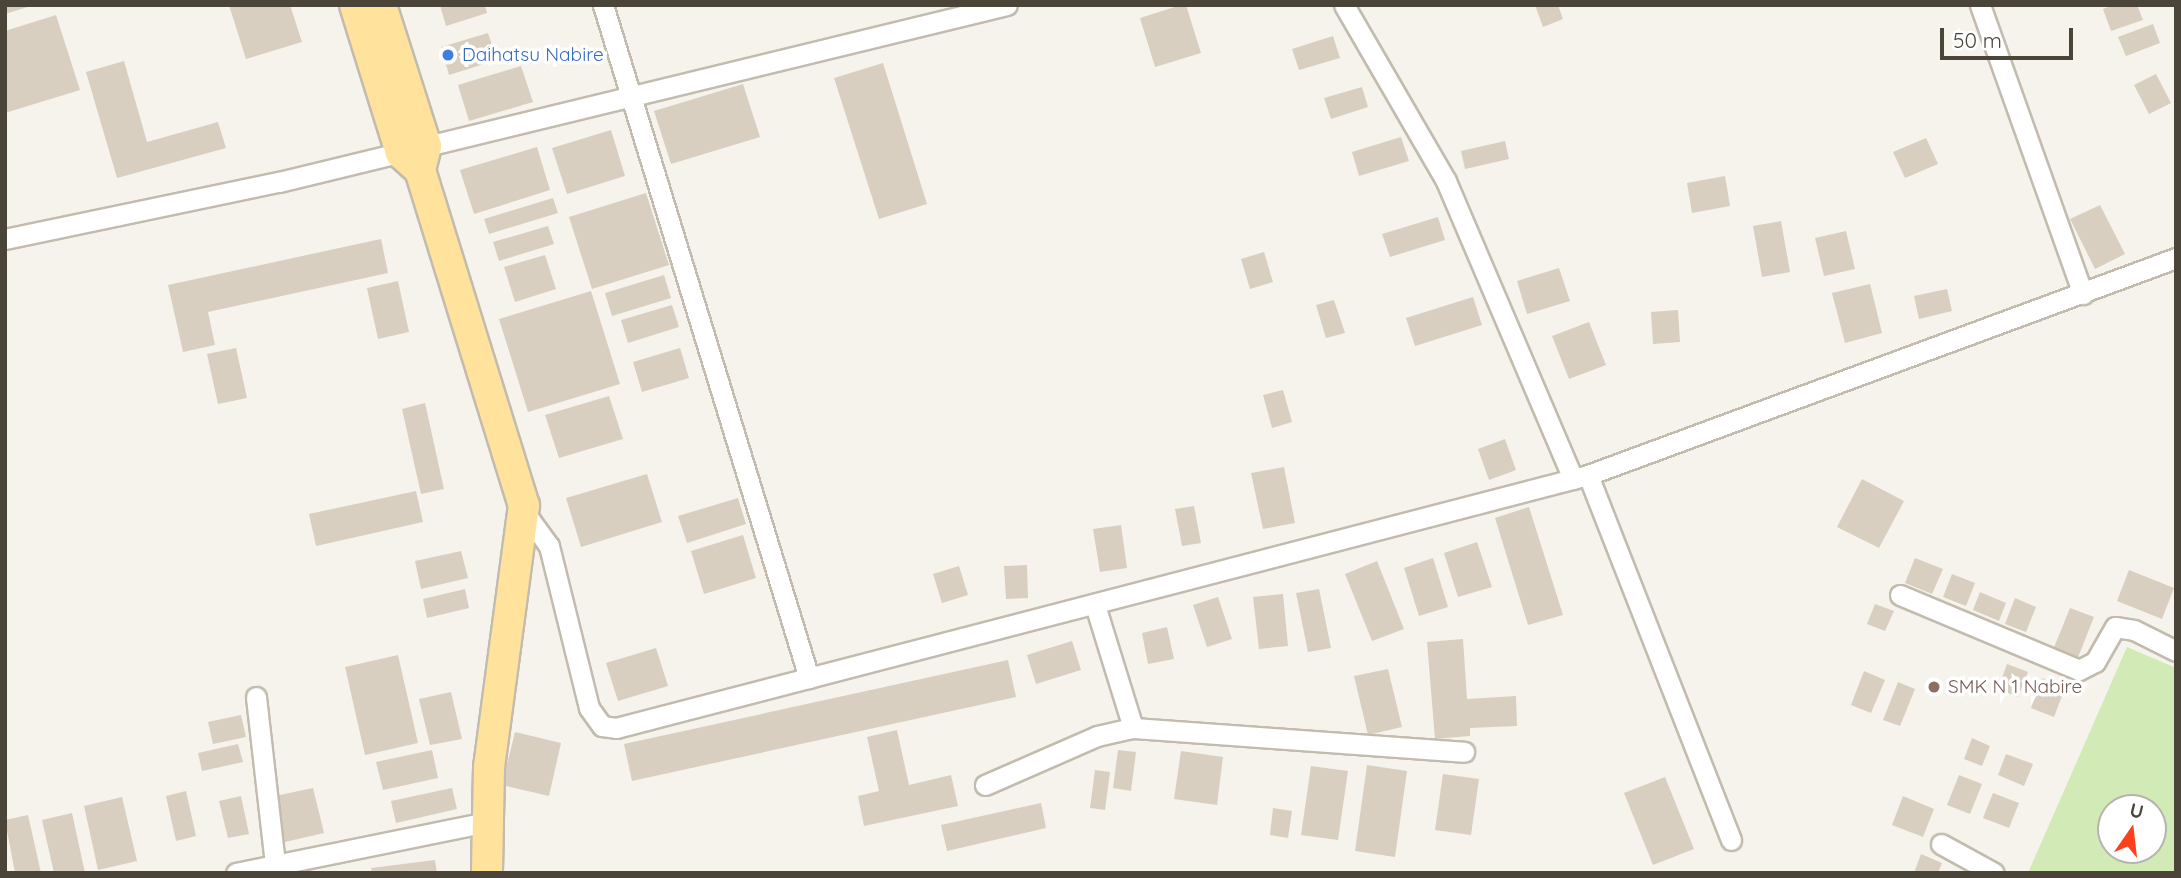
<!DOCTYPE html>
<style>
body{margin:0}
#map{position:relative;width:2181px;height:878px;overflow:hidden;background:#f6f3ec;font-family:Quicksand,sans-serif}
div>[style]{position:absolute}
.green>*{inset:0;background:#d2eab5}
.building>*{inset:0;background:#d8cfc1}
.roads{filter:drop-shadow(2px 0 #c2bbae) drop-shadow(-2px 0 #c2bbae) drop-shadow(0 2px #c2bbae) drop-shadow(0 -2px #c2bbae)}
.minor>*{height:19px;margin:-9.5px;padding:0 9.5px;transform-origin:9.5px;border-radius:9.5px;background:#fff}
.primary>*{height:30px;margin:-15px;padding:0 15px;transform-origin:15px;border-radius:15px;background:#ffe39c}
.dots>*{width:19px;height:19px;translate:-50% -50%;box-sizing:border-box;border:4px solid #fff;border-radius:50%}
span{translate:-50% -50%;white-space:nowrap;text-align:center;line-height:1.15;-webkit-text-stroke:7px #fff;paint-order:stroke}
.shop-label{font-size:19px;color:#366cbe}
.left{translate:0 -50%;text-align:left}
.education-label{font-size:19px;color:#785e54}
.frame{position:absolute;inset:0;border:7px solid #4b4439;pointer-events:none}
.north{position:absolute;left:2097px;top:794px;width:70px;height:70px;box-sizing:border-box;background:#fff;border:2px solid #b7b4b0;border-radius:50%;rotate:14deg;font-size:19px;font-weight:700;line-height:28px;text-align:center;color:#4b4439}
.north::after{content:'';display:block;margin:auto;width:24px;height:32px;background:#fc3f1d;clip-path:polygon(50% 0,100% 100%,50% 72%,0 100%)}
.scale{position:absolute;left:1940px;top:28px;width:133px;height:32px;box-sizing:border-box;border:4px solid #4b4439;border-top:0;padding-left:9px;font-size:21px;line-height:24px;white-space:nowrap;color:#4b4439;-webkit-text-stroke:5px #fff;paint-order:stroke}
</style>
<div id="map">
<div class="green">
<div style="clip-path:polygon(evenodd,2127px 647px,2176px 668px,2176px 873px,2028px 873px,2127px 647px,2111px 808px,2153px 808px,2153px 850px,2111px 850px,2111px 808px)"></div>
</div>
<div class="building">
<div style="clip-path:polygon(5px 5px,31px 5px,31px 6px,5px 14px)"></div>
<div style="clip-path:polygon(229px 5px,290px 5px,302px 42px,246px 59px)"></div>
<div style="clip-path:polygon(440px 5px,485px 5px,487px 13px,446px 26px)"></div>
<div style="clip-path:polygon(1181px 5px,1186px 5px,1201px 53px,1155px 67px,1140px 18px)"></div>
<div style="clip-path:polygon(1535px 5px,1558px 5px,1563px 19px,1543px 27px)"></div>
<div style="clip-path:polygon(2113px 5px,2137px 5px,2143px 20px,2111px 31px,2103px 9px)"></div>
<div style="clip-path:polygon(56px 15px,80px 90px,5px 113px,5px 31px)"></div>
<div style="clip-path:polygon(2153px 24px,2160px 43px,2126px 56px,2118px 37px)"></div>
<div style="clip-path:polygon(488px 33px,497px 60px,449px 75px,441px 47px)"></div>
<div style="clip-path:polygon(1333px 36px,1340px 58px,1299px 70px,1292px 49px)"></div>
<div style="clip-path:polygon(124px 61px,147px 142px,218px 122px,226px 148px,117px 178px,86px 72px)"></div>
<div style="clip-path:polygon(883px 63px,927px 204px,879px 219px,834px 78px)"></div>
<div style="clip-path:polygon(521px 66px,533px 102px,469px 121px,458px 85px)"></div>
<div style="clip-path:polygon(2156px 74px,2171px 103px,2149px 114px,2134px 85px)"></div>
<div style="clip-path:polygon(743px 84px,760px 137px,671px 164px,654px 111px)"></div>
<div style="clip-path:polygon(1362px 87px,1368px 107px,1331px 119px,1324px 98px)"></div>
<div style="clip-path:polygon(611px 130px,625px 176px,567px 194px,552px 148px)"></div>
<div style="clip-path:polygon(1401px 137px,1409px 161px,1359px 176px,1352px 152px)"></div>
<div style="clip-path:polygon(1926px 138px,1938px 164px,1905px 178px,1893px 152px)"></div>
<div style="clip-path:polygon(1505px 141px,1509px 159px,1465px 169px,1461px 151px)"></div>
<div style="clip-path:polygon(537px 147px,550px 190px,474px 214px,460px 170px)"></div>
<div style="clip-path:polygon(1725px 176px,1730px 206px,1692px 213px,1687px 183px)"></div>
<div style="clip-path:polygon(646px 193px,669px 265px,592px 289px,569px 217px)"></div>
<div style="clip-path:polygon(553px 198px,558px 213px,489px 234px,484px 219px)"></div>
<div style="clip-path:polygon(2100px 205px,2125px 254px,2095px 269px,2070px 219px)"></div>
<div style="clip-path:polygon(1438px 217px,1445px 240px,1390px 257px,1382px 234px)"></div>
<div style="clip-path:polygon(1781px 221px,1790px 272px,1762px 277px,1753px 226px)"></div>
<div style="clip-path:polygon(548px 226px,554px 244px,499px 261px,493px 242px)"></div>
<div style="clip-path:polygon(1846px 231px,1855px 269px,1824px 276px,1815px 238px)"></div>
<div style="clip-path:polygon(381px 239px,388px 273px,208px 312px,215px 345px,183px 352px,168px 285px)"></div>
<div style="clip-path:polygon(1264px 252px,1273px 282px,1250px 289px,1241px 259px)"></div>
<div style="clip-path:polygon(545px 255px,556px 289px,515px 302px,504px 267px)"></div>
<div style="clip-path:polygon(1559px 268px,1570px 301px,1527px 314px,1517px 281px)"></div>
<div style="clip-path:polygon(664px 275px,671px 298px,612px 316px,605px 293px)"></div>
<div style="clip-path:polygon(398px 281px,409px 332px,378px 339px,367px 288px)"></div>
<div style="clip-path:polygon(1870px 284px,1882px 333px,1845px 343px,1832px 293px)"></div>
<div style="clip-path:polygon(1947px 289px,1952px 311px,1919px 319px,1914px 296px)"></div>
<div style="clip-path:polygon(591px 291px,620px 384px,528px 412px,499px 319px)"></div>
<div style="clip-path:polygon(1473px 297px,1482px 325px,1415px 346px,1406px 318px)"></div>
<div style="clip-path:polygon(1334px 300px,1345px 333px,1326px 338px,1316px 305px)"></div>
<div style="clip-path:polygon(672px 305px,679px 327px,628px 343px,621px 320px)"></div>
<div style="clip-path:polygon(1678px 310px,1680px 342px,1653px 344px,1651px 312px)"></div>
<div style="clip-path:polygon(1589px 322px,1606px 365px,1569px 379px,1552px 336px)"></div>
<div style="clip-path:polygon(236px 348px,247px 398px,218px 404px,207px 354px)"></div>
<div style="clip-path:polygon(680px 348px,689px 378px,642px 392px,633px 362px)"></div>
<div style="clip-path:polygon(1283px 390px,1292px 422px,1272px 428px,1263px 395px)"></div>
<div style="clip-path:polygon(609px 396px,623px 439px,559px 458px,545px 415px)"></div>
<div style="clip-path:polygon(425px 403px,444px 489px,421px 494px,402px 409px)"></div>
<div style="clip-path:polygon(1505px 439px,1516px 470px,1489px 480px,1478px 449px)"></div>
<div style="clip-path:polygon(1284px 467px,1295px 523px,1263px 529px,1251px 473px)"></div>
<div style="clip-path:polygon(647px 474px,662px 522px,581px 547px,566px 498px)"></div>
<div style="clip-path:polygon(1862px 479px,1904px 501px,1879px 548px,1837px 527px)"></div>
<div style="clip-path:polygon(416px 491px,423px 522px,316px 546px,309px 514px)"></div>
<div style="clip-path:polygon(738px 498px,746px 524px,687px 543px,678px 516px)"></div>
<div style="clip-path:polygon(1194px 506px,1201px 543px,1182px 546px,1175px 509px)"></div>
<div style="clip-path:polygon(1529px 507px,1563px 615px,1528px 625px,1495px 518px)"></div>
<div style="clip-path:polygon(1121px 525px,1127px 568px,1100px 572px,1093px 529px)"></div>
<div style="clip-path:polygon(743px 535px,756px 578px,704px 594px,691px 551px)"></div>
<div style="clip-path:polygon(1477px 542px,1492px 587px,1458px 597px,1444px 553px)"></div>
<div style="clip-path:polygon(461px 551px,468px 578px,421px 589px,415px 561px)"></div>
<div style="clip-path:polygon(1433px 558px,1448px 607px,1419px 616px,1404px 568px)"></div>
<div style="clip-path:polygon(1915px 558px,1943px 569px,1932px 594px,1905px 583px)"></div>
<div style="clip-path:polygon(1377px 561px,1404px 629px,1372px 641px,1345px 574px)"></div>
<div style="clip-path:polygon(1027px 565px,1028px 598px,1006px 599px,1004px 566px)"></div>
<div style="clip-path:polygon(959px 566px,968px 595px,942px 603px,933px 574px)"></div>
<div style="clip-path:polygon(2129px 570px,2174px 588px,2162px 619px,2117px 601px)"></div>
<div style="clip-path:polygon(1952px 574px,1975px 583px,1966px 606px,1943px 597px)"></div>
<div style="clip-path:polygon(465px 589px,469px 608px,427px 618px,423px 599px)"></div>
<div style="clip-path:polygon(1319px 589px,1331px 648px,1308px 652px,1296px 593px)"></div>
<div style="clip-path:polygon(1980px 592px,2006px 603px,1999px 621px,1973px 610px)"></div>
<div style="clip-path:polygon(1283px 594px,1288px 646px,1259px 649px,1253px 597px)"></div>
<div style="clip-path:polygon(1218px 597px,1232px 639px,1207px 647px,1193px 605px)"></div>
<div style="clip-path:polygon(2015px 598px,2036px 607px,2026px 632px,2005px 624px)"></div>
<div style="clip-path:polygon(1875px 604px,1894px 611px,1885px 631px,1867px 624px)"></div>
<div style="clip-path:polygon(2070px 608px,2094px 617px,2077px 660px,2053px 650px)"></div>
<div style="clip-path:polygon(1167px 627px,1174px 659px,1148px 664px,1142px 633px)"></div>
<div style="clip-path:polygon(1463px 639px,1467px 699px,1516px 696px,1517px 726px,1470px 728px,1470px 736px,1435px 739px,1427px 642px)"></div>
<div style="clip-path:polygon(1072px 641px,1081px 670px,1036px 684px,1027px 655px)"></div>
<div style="clip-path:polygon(656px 648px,668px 686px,618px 701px,606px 663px)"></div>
<div style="clip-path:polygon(398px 655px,418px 743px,365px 755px,345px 667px)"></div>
<div style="clip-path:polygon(1008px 660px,1016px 697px,632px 781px,624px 744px)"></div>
<div style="clip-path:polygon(2007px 664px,2028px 672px,2018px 697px,1998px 689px)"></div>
<div style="clip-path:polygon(1388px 669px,1402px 727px,1368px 735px,1354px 676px)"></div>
<div style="clip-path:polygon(1864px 671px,1885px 680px,1871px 713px,1851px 705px)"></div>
<div style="clip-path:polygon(2042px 678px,2065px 688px,2054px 717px,2031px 708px)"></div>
<div style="clip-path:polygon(1898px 682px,1915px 689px,1900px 726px,1883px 720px)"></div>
<div style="clip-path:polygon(451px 692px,462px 739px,430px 745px,419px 699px)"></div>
<div style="clip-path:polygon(241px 715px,246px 737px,213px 744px,208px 722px)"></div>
<div style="clip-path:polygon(897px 730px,909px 785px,951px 775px,958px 806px,864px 826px,858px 796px,879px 791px,867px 737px)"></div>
<div style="clip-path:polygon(515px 732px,561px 743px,549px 796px,502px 785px)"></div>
<div style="clip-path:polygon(1972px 738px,1990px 746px,1982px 766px,1964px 759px)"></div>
<div style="clip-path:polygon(238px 744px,243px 762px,202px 771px,198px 753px)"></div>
<div style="clip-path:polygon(432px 750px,438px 778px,383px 790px,376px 762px)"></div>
<div style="clip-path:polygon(1118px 750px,1136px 752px,1131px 791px,1113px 788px)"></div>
<div style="clip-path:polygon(1181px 751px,1223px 757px,1217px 805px,1174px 799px)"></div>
<div style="clip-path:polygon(2006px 754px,2033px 764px,2024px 786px,1998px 775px)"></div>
<div style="clip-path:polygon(1367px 765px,1407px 771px,1395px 857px,1355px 851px)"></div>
<div style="clip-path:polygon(1311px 766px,1348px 771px,1338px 840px,1301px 835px)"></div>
<div style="clip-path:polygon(1095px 770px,1110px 772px,1105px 810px,1090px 808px)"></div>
<div style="clip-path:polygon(1443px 774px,1479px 779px,1471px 835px,1435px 830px)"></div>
<div style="clip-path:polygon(1959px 775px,1982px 784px,1970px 814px,1947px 805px)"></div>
<div style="clip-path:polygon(1665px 777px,1694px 849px,1653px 865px,1624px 793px)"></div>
<div style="clip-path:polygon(313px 788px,324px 833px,285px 842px,275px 796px)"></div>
<div style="clip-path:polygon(452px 788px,457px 809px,396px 823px,391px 801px)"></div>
<div style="clip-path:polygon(186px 791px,196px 836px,176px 841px,166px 796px)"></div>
<div style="clip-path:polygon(1993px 793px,2019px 803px,2009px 828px,1983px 818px)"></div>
<div style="clip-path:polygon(241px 796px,249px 834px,228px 838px,219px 801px)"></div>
<div style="clip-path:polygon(1903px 796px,1934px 809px,1923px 837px,1892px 825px)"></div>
<div style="clip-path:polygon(122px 797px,137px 861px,98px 870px,84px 806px)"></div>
<div style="clip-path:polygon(1041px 803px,1046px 828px,947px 851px,941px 825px)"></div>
<div style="clip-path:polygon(1273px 808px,1292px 811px,1288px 838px,1270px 835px)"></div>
<div style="clip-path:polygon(72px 813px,85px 873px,54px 873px,42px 820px)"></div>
<div style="clip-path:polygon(28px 815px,41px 873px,15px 873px,5px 820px)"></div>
<div style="clip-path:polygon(1921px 854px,1942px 863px,1938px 873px,1914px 873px)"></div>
<div style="clip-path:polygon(435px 860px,437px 873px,372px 873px,371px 868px)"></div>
</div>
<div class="roads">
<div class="minor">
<div style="left:603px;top:5px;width:704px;rotate:72.98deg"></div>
<div style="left:1344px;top:5px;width:203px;rotate:59.9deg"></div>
<div style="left:1446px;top:181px;width:324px;rotate:66.9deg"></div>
<div style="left:1980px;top:5px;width:307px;rotate:70.4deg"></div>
<div style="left:5px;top:239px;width:280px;rotate:-11.8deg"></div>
<div style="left:279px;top:182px;width:749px;rotate:-13.67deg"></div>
<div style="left:1588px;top:475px;width:392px;rotate:68.6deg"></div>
<div style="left:525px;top:513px;width:41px;rotate:54deg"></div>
<div style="left:549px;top:546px;width:167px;rotate:76.1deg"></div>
<div style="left:589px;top:708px;width:22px;rotate:54deg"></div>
<div style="left:602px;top:726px;width:14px;rotate:8deg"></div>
<div style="left:616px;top:728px;width:1004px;rotate:-14.59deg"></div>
<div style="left:1588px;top:475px;width:627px;rotate:-20.26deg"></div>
<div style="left:1900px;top:595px;width:194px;rotate:22.7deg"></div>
<div style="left:2079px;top:670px;width:18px;rotate:-27deg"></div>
<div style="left:2095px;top:662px;width:40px;rotate:-60.3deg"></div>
<div style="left:2115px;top:627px;width:19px;rotate:9deg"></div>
<div style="left:2134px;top:630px;width:47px;rotate:26.6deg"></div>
<div style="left:1095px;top:605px;width:129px;rotate:72.8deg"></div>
<div style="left:256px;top:697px;width:168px;rotate:83.5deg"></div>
<div style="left:985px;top:785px;width:122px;rotate:-23.6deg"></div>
<div style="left:1097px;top:736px;width:37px;rotate:-13deg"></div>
<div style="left:1133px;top:728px;width:332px;rotate:4.1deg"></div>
<div style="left:1941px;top:844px;width:60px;rotate:28.7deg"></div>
<div style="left:236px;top:873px;width:256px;rotate:-11.5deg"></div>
</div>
<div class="primary">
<div style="left:355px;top:5px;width:155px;rotate:72.7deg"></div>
<div style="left:401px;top:153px;width:25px;rotate:42deg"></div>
<div style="left:420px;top:170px;width:351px;rotate:72.8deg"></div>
<div style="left:524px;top:505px;width:264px;rotate:97.6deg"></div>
<div style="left:489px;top:767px;width:106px;rotate:91.1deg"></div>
<div style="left:381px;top:5px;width:148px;rotate:72.3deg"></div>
<div style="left:426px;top:146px;width:25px;rotate:104deg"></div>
</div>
</div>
<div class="dots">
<div style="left:448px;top:55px;background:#3f7fe0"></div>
<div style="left:1934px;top:687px;background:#8d6e63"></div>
</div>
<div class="shop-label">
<span class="left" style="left:462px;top:55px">Daihatsu Nabire</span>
</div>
<div class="education-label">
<span class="left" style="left:1948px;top:687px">SMK N 1 Nabire</span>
</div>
<div class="frame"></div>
<div class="north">U</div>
<div class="scale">50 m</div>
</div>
